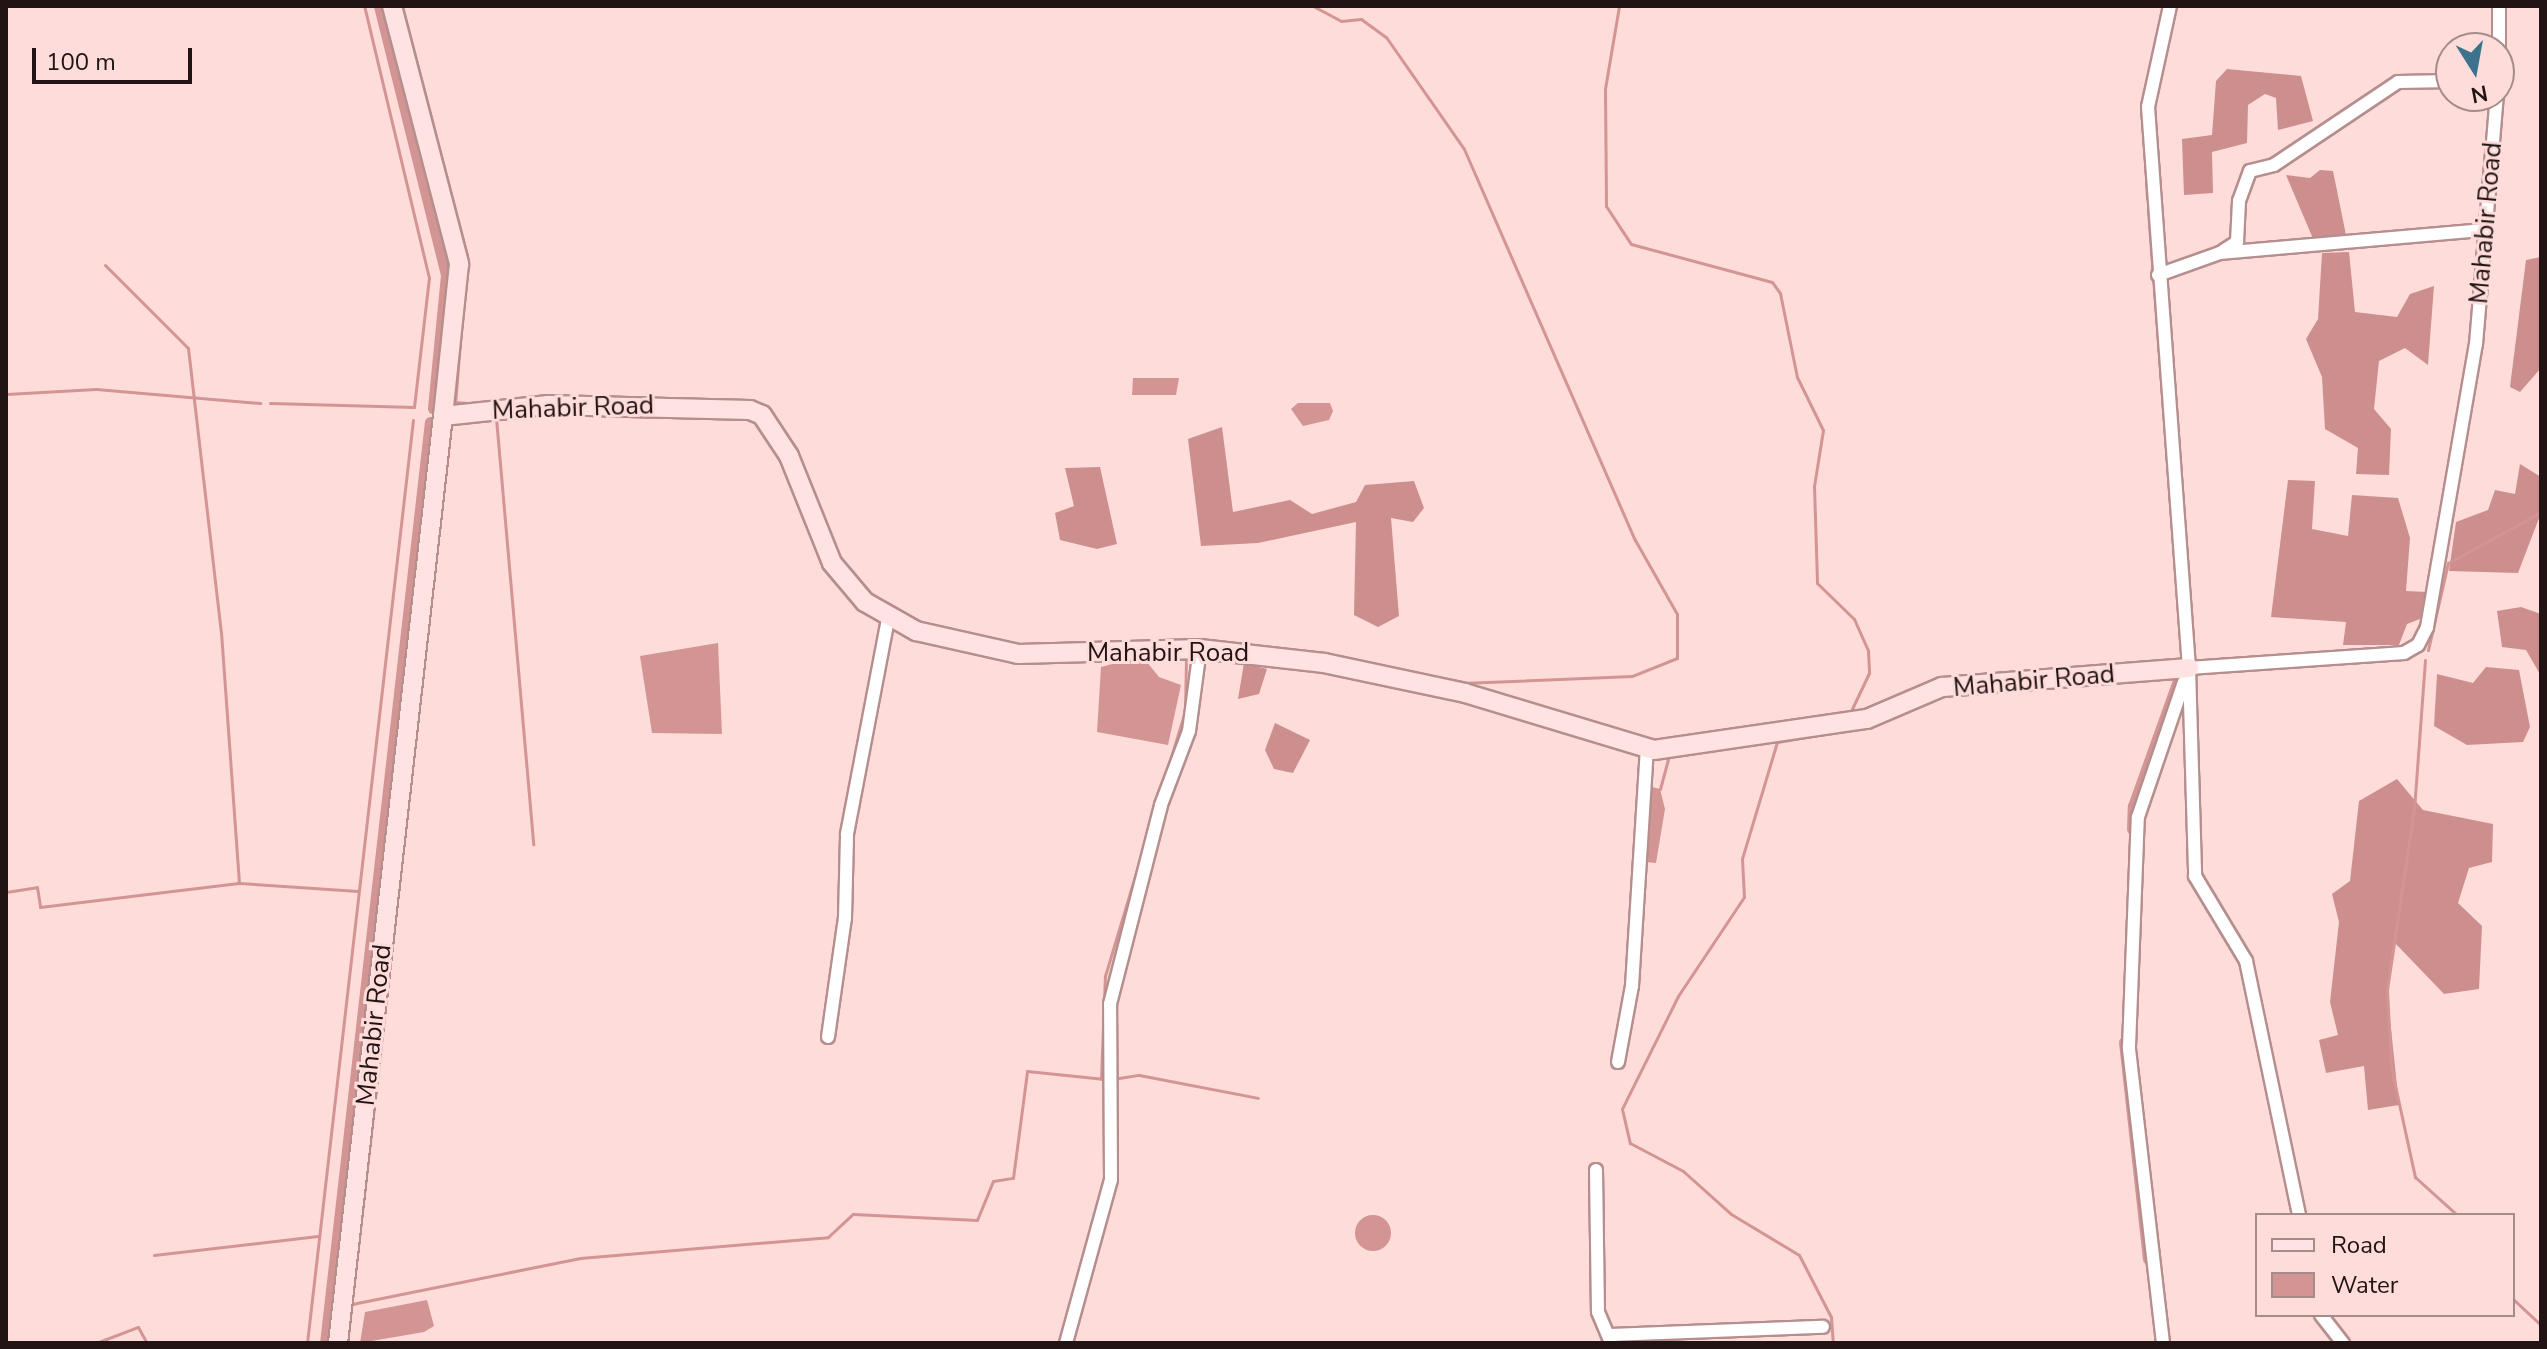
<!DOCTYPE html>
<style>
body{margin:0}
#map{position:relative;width:2547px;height:1349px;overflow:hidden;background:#fddcda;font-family:"Nunito Sans",sans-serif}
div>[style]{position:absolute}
.forest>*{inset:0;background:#cd8f8e}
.water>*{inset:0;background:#d39593}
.round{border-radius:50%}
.stream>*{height:3px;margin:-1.5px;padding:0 1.5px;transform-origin:1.5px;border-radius:1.5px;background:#d39593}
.canal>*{height:11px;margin:-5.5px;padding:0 5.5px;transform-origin:5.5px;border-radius:5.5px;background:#d39593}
.roads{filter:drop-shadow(2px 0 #b58e8d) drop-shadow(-2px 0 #b58e8d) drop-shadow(0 2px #b58e8d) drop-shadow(0 -2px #b58e8d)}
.street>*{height:12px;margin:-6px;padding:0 6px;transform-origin:6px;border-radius:6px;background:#fff}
.secondary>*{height:18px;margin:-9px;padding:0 9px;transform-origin:9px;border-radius:9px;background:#ffe3e3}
span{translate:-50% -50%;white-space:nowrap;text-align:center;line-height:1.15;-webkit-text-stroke:6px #fddcda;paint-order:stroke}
.street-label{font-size:26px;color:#221414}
.frame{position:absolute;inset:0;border:8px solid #221414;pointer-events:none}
.legend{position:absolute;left:2255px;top:1213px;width:260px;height:104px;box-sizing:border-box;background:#fddcda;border:2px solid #a58c8b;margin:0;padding:10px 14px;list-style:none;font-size:24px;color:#221414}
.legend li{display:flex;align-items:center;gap:16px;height:40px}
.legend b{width:40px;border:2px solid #a58c8b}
.north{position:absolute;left:2435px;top:32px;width:80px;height:80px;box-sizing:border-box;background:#fddcda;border:2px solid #a58c8b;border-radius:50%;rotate:169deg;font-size:22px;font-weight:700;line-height:32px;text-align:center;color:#221414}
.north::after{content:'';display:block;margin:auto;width:28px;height:36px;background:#3b738d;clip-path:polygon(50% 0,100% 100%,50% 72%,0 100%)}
.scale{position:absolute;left:32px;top:48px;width:160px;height:36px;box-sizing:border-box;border:4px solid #221414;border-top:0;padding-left:10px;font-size:24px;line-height:28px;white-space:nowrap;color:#221414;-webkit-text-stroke:6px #fddcda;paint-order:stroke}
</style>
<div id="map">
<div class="forest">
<div style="clip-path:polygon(2227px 69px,2301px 76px,2313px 121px,2278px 130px,2276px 98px,2265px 94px,2248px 105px,2247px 143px,2212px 152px,2213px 193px,2184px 195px,2182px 139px,2212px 135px,2216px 81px)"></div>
<div style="clip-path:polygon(2320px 170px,2333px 171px,2347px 240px,2314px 241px,2286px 175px,2310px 178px)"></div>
<div style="clip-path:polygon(2349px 252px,2355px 312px,2397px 317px,2410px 294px,2434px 286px,2428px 365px,2405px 348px,2379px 361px,2374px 409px,2391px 429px,2389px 475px,2356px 474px,2358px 448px,2325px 429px,2322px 377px,2306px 339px,2318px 319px,2322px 253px)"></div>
<div style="clip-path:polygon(2541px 257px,2541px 368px,2520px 392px,2510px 387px,2526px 260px)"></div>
<div style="clip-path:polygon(1222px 427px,1233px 512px,1290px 500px,1312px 514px,1356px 502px,1365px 485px,1414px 481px,1424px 508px,1413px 522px,1391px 518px,1399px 616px,1378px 627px,1354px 615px,1356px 522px,1258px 543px,1201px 546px,1188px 439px)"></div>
<div style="clip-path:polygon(2520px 464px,2541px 477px,2541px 513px,2518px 573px,2449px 571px,2456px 522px,2488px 510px,2495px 490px,2515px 494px)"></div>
<div style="clip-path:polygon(1100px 467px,1117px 544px,1097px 549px,1060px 540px,1055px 513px,1074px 506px,1065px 468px)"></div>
<div style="clip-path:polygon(2288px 480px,2315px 481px,2312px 529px,2348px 536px,2352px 495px,2398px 498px,2410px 538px,2406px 591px,2427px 592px,2420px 619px,2407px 624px,2399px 645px,2343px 645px,2346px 622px,2271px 617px)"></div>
<div style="clip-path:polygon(2521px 607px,2541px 614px,2541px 676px,2526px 650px,2502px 647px,2497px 611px)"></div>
<div style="clip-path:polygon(1244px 663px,1267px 669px,1259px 694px,1238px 699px)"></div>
<div style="clip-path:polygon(2486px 667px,2519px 670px,2530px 727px,2523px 742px,2467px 745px,2434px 726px,2437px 674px,2473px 683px)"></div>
<div style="clip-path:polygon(1275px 723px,1310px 740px,1293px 773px,1274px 769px,1265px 750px)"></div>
<div style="clip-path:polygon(2397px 779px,2423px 810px,2493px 824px,2492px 862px,2469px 868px,2458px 903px,2482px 926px,2479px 989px,2444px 994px,2394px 942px,2387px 990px,2399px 1105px,2368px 1110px,2364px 1066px,2326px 1073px,2319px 1040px,2338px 1035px,2330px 1002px,2339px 922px,2332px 894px,2350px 881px,2359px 801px)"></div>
</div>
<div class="water">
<div style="clip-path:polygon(1133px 378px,1179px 378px,1176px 395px,1132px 395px)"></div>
<div style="clip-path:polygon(1298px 403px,1330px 403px,1333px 411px,1329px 420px,1303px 426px,1291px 409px)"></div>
<div style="clip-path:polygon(718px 643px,722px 734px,652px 733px,640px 656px)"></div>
<div style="clip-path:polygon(1142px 656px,1159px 677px,1181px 685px,1168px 745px,1097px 732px,1101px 667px)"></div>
<div style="clip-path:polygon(1648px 786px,1660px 789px,1665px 809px,1656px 863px,1645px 862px)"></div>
<div class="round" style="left:1355px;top:1215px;width:36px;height:36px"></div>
<div style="clip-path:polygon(427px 1300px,434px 1326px,424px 1332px,360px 1343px,365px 1312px)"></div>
</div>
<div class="stream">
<div style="left:402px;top:6px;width:257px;rotate:75.4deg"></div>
<div style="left:467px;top:255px;width:150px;rotate:94.6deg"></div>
<div style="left:1313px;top:6px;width:32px;rotate:28deg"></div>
<div style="left:1341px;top:21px;width:20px;rotate:-6deg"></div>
<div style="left:1361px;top:19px;width:31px;rotate:36deg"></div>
<div style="left:1386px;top:37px;width:136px;rotate:55.1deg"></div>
<div style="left:1464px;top:149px;width:427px;rotate:66.4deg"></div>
<div style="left:1635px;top:540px;width:85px;rotate:60.4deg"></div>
<div style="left:1677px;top:614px;width:44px;rotate:90deg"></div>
<div style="left:1677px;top:658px;width:48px;rotate:158.2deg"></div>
<div style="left:1632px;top:676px;width:164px;rotate:177.6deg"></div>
<div style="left:1468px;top:683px;width:59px;rotate:-169.3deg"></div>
<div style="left:1619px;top:6px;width:84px;rotate:99.6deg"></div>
<div style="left:1605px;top:89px;width:117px;rotate:89.5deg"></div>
<div style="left:1606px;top:206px;width:45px;rotate:56.7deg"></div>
<div style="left:1631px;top:244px;width:146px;rotate:15.1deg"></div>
<div style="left:1772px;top:282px;width:14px;rotate:54deg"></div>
<div style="left:1780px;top:293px;width:86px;rotate:78.6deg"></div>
<div style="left:1797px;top:377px;width:59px;rotate:63.9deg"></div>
<div style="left:1823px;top:430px;width:57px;rotate:99.1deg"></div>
<div style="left:1814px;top:486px;width:97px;rotate:88.2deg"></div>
<div style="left:1817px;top:583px;width:52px;rotate:44.2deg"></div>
<div style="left:1854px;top:619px;width:35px;rotate:66deg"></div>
<div style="left:1868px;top:651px;width:22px;rotate:87deg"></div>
<div style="left:1869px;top:673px;width:44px;rotate:115.4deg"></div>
<div style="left:2147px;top:198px;width:96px;rotate:-93deg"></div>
<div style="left:2142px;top:102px;width:44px;rotate:-76.9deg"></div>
<div style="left:2148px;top:210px;width:451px;rotate:85.7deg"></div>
<div style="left:105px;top:265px;width:117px;rotate:45deg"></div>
<div style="left:188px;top:348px;width:286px;rotate:83.4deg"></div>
<div style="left:221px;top:632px;width:252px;rotate:85.9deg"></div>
<div style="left:6px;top:394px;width:90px;rotate:-3.2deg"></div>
<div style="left:96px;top:389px;width:165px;rotate:4.9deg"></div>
<div style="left:588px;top:397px;width:164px;rotate:1.7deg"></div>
<div style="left:528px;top:398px;width:16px;rotate:-4deg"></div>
<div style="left:455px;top:402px;width:21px;rotate:5deg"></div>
<div style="left:270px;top:403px;width:144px;rotate:1.6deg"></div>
<div style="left:414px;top:407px;width:130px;rotate:-83.4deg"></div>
<div style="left:429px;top:278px;width:280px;rotate:-103.4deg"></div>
<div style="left:496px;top:418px;width:428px;rotate:85deg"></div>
<div style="left:2428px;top:650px;width:89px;rotate:-77.1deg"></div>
<div style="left:2448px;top:563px;width:106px;rotate:-28.7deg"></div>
<div style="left:2425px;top:660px;width:149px;rotate:94.2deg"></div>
<div style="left:2414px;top:809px;width:183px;rotate:98.5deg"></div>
<div style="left:2387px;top:990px;width:77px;rotate:87deg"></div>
<div style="left:2391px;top:1067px;width:113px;rotate:77.7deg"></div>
<div style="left:2415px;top:1177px;width:57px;rotate:42.1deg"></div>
<div style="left:1357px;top:679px;width:60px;rotate:12.4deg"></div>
<div style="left:1823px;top:734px;width:47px;rotate:170.1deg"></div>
<div style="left:1777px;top:742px;width:122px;rotate:106.7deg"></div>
<div style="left:1742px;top:859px;width:38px;rotate:87deg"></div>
<div style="left:1744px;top:897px;width:119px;rotate:123.7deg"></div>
<div style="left:1678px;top:996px;width:126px;rotate:116.4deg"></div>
<div style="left:1622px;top:1109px;width:35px;rotate:77deg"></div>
<div style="left:1630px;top:1143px;width:60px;rotate:27.8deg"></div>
<div style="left:1683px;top:1171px;width:64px;rotate:41.9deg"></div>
<div style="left:1731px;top:1214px;width:79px;rotate:31.1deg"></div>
<div style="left:1799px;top:1255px;width:70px;rotate:62.7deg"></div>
<div style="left:1831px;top:1317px;width:26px;rotate:86deg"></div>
<div style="left:1165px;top:777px;width:69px;rotate:-73.1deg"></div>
<div style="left:1185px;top:711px;width:54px;rotate:-88.9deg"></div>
<div style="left:1660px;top:789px;width:34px;rotate:-75deg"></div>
<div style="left:6px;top:892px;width:31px;rotate:-9deg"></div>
<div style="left:37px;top:887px;width:20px;rotate:81deg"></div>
<div style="left:40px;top:907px;width:200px;rotate:-6.9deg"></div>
<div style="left:239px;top:883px;width:119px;rotate:3.8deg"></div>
<div style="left:1119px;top:1078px;width:20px;rotate:-9deg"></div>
<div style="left:1139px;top:1075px;width:121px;rotate:10.9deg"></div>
<div style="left:1101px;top:1079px;width:103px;rotate:-87.8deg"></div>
<div style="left:1105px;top:976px;width:157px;rotate:-73.3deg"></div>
<div style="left:154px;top:1255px;width:165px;rotate:-6.6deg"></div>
<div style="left:2513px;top:1299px;width:38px;rotate:43deg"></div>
<div style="left:352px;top:1304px;width:233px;rotate:-11.4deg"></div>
<div style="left:580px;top:1258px;width:249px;rotate:-4.8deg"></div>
<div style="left:828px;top:1237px;width:34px;rotate:-43deg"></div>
<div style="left:853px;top:1214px;width:124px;rotate:2.8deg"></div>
<div style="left:977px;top:1220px;width:42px;rotate:-67.7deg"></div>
<div style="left:993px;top:1181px;width:20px;rotate:-9deg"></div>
<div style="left:1013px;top:1178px;width:108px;rotate:-82.5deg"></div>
<div style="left:1027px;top:1071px;width:78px;rotate:5.9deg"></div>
<div style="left:96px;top:1343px;width:45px;rotate:-20.9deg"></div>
<div style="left:138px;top:1327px;width:18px;rotate:61deg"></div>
<div style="left:307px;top:1343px;width:929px;rotate:-83.45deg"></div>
<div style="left:347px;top:1343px;width:328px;rotate:-83.5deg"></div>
</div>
<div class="canal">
<div style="left:379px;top:6px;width:277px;rotate:76deg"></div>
<div style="left:446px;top:275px;width:134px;rotate:95.6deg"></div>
<div style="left:2132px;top:829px;width:23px;rotate:-88deg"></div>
<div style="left:2133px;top:806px;width:139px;rotate:-70.3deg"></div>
<div style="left:2124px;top:1042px;width:218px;rotate:83.7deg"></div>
<div style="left:325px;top:1343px;width:927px;rotate:-83.5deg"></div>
</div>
<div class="roads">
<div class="street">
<div style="left:2170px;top:6px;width:103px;rotate:102.3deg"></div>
<div style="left:2148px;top:107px;width:562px;rotate:85.82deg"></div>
<div style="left:2189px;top:668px;width:208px;rotate:88.3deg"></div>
<div style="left:2195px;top:876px;width:99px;rotate:59deg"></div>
<div style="left:2246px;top:961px;width:259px;rotate:78.2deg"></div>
<div style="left:2499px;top:63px;width:57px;rotate:-90deg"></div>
<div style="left:2223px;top:251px;width:17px;rotate:-33deg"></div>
<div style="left:2237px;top:242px;width:41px;rotate:-87.2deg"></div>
<div style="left:2239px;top:201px;width:32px;rotate:-70deg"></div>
<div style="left:2250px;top:171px;width:25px;rotate:-14deg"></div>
<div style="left:2274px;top:165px;width:149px;rotate:-33.8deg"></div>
<div style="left:2398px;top:82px;width:53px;rotate:-1.1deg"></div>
<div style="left:2158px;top:275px;width:66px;rotate:-19.5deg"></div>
<div style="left:2220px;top:253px;width:265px;rotate:-5deg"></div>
<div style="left:2189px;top:668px;width:216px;rotate:-4deg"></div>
<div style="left:2404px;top:653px;width:16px;rotate:-30deg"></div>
<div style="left:2418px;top:645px;width:20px;rotate:-63deg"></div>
<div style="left:2427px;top:627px;width:287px;rotate:-80.2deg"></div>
<div style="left:2476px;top:344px;width:249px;rotate:-85.2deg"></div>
<div style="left:828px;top:1037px;width:120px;rotate:-81.9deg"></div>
<div style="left:845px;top:918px;width:84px;rotate:-88.6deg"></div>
<div style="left:847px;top:834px;width:219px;rotate:-79.2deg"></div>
<div style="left:1618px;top:1062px;width:77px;rotate:-79.6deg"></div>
<div style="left:1632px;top:986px;width:239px;rotate:-86.4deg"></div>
<div style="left:1596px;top:1170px;width:142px;rotate:89.2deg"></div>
<div style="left:1598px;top:1312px;width:34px;rotate:67deg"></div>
<div style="left:2321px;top:1315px;width:36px;rotate:52deg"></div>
<div style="left:1610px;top:1335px;width:213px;rotate:-2.2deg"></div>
<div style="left:1066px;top:1343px;width:169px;rotate:-74.6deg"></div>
<div style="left:1111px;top:1180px;width:176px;rotate:-90.3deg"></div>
<div style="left:1110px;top:1004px;width:205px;rotate:-75.6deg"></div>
<div style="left:1161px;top:805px;width:79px;rotate:-69.3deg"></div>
<div style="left:1189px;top:731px;width:83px;rotate:-82.4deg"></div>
<div style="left:2163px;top:1343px;width:298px;rotate:-96.6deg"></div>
<div style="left:2129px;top:1047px;width:230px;rotate:-87.8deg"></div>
<div style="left:2138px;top:817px;width:143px;rotate:-71.2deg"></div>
</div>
<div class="secondary">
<div style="left:392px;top:6px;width:267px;rotate:75.4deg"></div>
<div style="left:459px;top:264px;width:153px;rotate:96deg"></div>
<div style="left:338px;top:1343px;width:933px;rotate:-83.54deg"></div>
<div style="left:443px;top:416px;width:106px;rotate:-6deg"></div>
<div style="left:548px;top:405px;width:202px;rotate:1.4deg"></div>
<div style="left:750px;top:410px;width:13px;rotate:23deg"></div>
<div style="left:762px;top:415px;width:49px;rotate:56.6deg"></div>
<div style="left:789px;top:456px;width:115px;rotate:68.1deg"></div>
<div style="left:832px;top:563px;width:51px;rotate:49.8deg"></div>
<div style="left:865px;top:602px;width:59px;rotate:29.6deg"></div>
<div style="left:916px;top:631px;width:105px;rotate:12.7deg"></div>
<div style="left:1018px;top:654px;width:182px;rotate:-1.6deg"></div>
<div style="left:1200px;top:649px;width:125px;rotate:6.4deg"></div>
<div style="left:1324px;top:663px;width:144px;rotate:12deg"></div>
<div style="left:1465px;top:693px;width:197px;rotate:16.8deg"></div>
<div style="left:1654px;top:750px;width:215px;rotate:-8.3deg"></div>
<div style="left:1867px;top:719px;width:82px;rotate:-23.1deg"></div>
<div style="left:1942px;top:687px;width:248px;rotate:-4.4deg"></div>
</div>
</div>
<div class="street-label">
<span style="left:2486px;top:223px;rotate:-85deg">Mahabir Road</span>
<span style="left:573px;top:408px;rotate:-2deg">Mahabir Road</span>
<span style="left:1168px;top:653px">Mahabir Road</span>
<span style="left:2034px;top:681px;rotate:-5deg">Mahabir Road</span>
<span style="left:374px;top:1025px;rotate:-84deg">Mahabir Road</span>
</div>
<div class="frame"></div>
<ul class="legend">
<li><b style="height:10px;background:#ffe3e3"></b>Road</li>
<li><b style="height:22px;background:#d39593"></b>Water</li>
</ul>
<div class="north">N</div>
<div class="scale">100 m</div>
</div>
